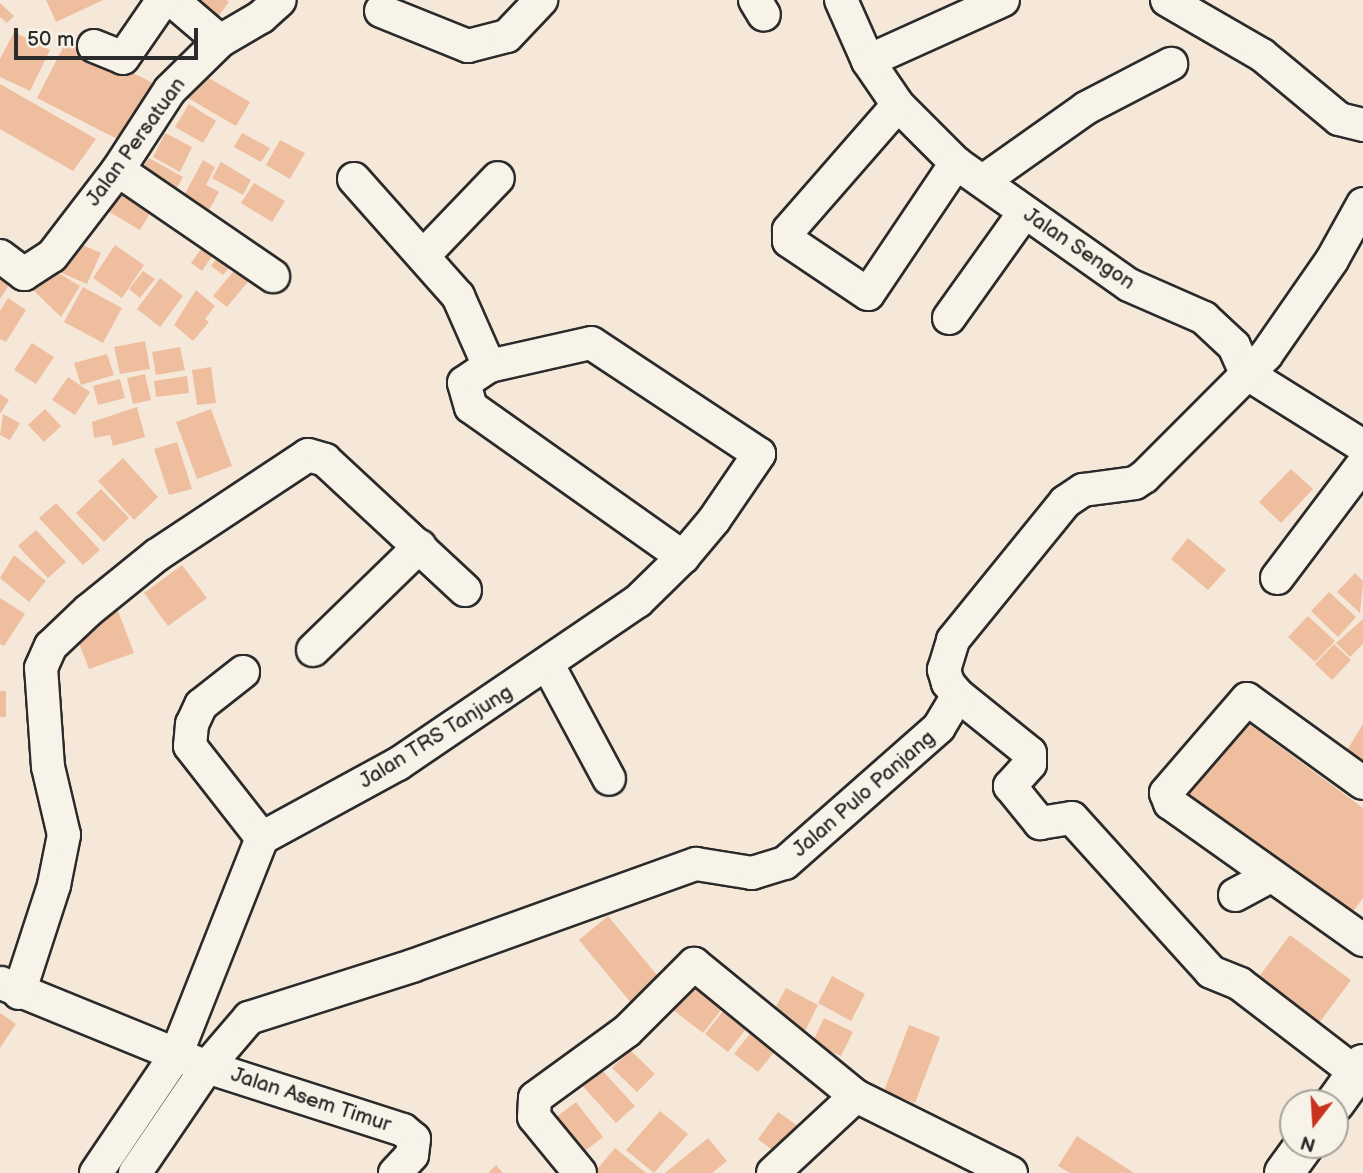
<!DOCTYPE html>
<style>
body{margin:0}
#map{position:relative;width:1363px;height:1173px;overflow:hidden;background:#f5e8d9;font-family:"Balsamiq Sans",sans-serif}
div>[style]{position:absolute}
.building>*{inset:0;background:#efbe9f}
.roads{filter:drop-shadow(2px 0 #2b2b2b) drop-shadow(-2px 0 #2b2b2b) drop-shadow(0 2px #2b2b2b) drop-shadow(0 -2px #2b2b2b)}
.minor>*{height:32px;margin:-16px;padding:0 16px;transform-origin:16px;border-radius:16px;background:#f7f3e8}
.major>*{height:38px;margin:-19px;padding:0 19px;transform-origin:19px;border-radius:19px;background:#f7f3e8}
span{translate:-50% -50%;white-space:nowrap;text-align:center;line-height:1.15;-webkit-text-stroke:5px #f7f3e8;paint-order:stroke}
.street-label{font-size:21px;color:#2b2b2b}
.north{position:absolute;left:1279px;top:1089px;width:70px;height:70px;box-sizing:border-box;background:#f7f3e8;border:2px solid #a5a39c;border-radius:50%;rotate:197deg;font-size:19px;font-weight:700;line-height:28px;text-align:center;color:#2b2b2b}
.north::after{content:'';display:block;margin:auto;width:24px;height:32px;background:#c8321e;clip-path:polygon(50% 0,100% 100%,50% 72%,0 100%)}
.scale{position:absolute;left:14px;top:28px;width:184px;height:32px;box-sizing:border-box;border:4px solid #2b2b2b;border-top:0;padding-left:9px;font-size:21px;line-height:24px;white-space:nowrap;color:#2b2b2b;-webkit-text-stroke:5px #f7f3e8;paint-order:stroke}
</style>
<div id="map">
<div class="building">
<div style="clip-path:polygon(46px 0,103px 0,56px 22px)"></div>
<div style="clip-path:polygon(192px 0,226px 0,229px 2px,217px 18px)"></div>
<div style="clip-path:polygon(0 3px,14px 16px,7px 23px,0 17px)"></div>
<div style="clip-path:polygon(14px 32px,50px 50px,30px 91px,0 77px,0 59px)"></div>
<div style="clip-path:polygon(67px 40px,155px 84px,125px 143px,37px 98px)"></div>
<div style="clip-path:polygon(195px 70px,250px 102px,236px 126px,181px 94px)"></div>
<div style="clip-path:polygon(0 84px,96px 139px,73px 171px,0 129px)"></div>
<div style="clip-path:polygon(189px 104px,216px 121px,203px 143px,175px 127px)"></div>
<div style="clip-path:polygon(165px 133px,192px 147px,180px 172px,153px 157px)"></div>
<div style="clip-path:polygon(242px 133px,270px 148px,261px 162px,234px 147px)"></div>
<div style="clip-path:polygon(280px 140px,305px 153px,290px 179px,266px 165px)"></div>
<div style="clip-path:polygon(149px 158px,183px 177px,171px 198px,137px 178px)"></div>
<div style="clip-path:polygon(203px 160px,215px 167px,206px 185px,219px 192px,204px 219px,179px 205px)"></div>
<div style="clip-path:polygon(221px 162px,251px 180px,243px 195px,212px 178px)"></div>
<div style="clip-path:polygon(254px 183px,285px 201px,272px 222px,241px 203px)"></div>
<div style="clip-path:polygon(119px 189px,152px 210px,140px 230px,106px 210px)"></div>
<div style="clip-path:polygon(69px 239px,101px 253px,87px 284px,55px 270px)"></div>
<div style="clip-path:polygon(206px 242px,217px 249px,202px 271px,191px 263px)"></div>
<div style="clip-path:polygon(115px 245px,144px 265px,122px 298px,93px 278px)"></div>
<div style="clip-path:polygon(222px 252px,234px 262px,223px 275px,211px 266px)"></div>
<div style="clip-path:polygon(47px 266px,80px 286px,61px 317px,33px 290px)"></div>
<div style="clip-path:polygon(238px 266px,252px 277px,227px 307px,213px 296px)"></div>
<div style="clip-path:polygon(143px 271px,155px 279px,140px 298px,129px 289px)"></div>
<div style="clip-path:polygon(0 278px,10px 284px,0 299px)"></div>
<div style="clip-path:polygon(160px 278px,183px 296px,160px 327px,137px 309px)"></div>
<div style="clip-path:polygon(83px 287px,122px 308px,103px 343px,64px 322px)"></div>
<div style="clip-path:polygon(196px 290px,215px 306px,205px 319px,209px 322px,193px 341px,174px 325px)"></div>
<div style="clip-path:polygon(8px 298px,26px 310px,6px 342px,0 339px,0 311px)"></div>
<div style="clip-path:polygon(145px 341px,150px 369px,120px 374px,114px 347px)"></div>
<div style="clip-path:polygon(32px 343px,54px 357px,36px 384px,14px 370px)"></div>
<div style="clip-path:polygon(180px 347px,185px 370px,156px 375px,152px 352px)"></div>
<div style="clip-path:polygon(107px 354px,114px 375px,81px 385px,74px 363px)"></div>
<div style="clip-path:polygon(211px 367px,216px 403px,197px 405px,192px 370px)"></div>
<div style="clip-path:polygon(145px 374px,151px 400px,133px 404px,127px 378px)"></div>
<div style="clip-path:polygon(187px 376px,189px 393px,156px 397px,154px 381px)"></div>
<div style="clip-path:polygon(68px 377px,90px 392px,75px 415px,52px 400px)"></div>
<div style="clip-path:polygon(120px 379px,125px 398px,98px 405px,93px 386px)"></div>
<div style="clip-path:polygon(0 394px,9px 400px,0 414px)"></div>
<div style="clip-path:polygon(137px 407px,145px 437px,113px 446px,110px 435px,94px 438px,92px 422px)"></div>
<div style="clip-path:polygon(45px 409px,61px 426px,44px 442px,28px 425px)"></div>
<div style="clip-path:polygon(211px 409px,232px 466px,197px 479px,176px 422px)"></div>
<div style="clip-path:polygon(3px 414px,20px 423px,10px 440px,0 435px)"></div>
<div style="clip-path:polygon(177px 442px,192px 489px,169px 495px,154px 449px)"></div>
<div style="clip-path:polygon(123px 458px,158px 497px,134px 520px,98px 481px)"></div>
<div style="clip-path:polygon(1291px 469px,1313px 489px,1281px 523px,1259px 502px)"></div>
<div style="clip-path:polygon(101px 489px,129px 518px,104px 542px,76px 513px)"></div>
<div style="clip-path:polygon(56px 503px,100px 550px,83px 565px,39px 518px)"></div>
<div style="clip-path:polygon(36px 530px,66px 562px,48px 578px,18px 546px)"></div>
<div style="clip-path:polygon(1188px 538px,1226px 570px,1208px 590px,1171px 559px)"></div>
<div style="clip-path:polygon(14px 555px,46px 581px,29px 602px,0 578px)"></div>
<div style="clip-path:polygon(182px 565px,207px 598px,168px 626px,144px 593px)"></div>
<div style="clip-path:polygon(1355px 573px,1363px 581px,1360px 613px,1337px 592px)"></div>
<div style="clip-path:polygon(1329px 592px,1356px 617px,1338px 637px,1311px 611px)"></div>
<div style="clip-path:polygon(0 598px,25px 614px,4px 646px,0 644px)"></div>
<div style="clip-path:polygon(118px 611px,134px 653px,89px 669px,73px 628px)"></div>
<div style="clip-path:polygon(1308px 616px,1335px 641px,1315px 662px,1288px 637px)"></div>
<div style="clip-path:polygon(1363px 619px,1363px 644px,1350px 657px,1336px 643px)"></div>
<div style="clip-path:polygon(1334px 644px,1351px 660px,1332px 680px,1315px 664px)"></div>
<div style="clip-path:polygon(0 691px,6px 691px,6px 717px,0 717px)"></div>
<div style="clip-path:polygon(1241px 718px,1363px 808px,1363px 898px,1347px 920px,1181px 798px)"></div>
<div style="clip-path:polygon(1363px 724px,1363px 773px,1341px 760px)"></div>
<div style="clip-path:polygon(608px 916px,666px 986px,636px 1009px,579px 940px)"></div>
<div style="clip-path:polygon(1290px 935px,1351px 980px,1313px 1031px,1252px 986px)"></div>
<div style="clip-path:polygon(832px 976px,865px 994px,851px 1021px,818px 1003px)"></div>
<div style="clip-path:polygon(692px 986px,722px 1009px,703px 1033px,673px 1010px)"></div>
<div style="clip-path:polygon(786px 988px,818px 1005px,804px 1033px,771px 1016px)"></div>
<div style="clip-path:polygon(727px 1006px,750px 1024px,728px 1052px,705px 1034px)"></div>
<div style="clip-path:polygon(0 1013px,16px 1024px,0 1048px)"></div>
<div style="clip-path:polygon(824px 1018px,853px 1032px,841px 1056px,812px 1043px)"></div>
<div style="clip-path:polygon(909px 1025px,940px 1037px,915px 1103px,884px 1091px)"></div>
<div style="clip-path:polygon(756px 1026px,780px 1045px,758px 1072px,734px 1054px)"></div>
<div style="clip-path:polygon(630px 1050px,655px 1074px,637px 1092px,612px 1068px)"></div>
<div style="clip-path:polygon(599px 1067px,635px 1106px,616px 1123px,580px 1083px)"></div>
<div style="clip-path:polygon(576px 1102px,603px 1137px,577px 1157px,550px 1122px)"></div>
<div style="clip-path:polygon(660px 1111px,688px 1134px,654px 1173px,626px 1150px)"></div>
<div style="clip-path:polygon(778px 1112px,802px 1129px,781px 1157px,758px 1139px)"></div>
<div style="clip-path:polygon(1077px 1136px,1134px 1173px,1070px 1173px,1058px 1166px)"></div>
<div style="clip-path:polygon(708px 1138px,727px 1161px,712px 1173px,665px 1173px)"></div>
<div style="clip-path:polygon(615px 1148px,646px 1173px,594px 1173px)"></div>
<div style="clip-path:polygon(496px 1165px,503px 1173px,488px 1173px)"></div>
</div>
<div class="roads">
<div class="minor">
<div style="left:172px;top:0;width:63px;rotate:40.5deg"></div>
<div style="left:755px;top:0;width:17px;rotate:59deg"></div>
<div style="left:841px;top:0;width:67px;rotate:66.1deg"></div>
<div style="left:868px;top:61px;width:53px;rotate:55.7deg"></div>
<div style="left:898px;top:105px;width:82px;rotate:45deg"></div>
<div style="left:956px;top:163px;width:212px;rotate:35.2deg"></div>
<div style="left:1129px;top:285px;width:82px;rotate:23.7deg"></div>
<div style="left:1204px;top:318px;width:41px;rotate:43deg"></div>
<div style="left:1234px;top:346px;width:30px;rotate:66deg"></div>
<div style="left:1246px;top:373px;width:138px;rotate:32deg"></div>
<div style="left:1167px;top:0;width:110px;rotate:30.1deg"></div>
<div style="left:1262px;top:55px;width:100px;rotate:39.7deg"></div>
<div style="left:1339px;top:119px;width:25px;rotate:14deg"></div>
<div style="left:381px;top:11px;width:94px;rotate:21.9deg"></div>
<div style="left:468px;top:46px;width:40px;rotate:-14.4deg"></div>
<div style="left:507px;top:36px;width:50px;rotate:-46.6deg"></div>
<div style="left:94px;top:46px;width:31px;rotate:22deg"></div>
<div style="left:123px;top:58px;width:70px;rotate:-55.4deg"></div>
<div style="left:868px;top:61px;width:148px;rotate:-24.3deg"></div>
<div style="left:898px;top:105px;width:166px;rotate:131.1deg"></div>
<div style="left:789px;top:230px;width:11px;rotate:90deg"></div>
<div style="left:789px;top:241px;width:95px;rotate:33.9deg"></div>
<div style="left:868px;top:294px;width:158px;rotate:-56.1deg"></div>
<div style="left:118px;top:170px;width:188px;rotate:34.4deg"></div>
<div style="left:354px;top:179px;width:157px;rotate:48.4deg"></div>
<div style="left:458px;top:296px;width:77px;rotate:66.1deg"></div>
<div style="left:983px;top:181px;width:126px;rotate:-35.3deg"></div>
<div style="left:1086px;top:108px;width:96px;rotate:-27.4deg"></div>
<div style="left:425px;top:254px;width:105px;rotate:-46.2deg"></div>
<div style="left:0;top:256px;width:30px;rotate:37deg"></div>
<div style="left:24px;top:274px;width:33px;rotate:-33deg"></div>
<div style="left:52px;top:256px;width:108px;rotate:-52.5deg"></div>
<div style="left:118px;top:170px;width:95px;rotate:-57deg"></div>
<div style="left:170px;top:90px;width:70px;rotate:-44.4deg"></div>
<div style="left:220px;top:41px;width:48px;rotate:-30.3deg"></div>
<div style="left:261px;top:17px;width:25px;rotate:-42deg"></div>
<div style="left:949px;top:318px;width:129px;rotate:-54.5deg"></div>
<div style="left:1277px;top:578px;width:143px;rotate:-53deg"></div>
<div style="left:313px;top:650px;width:149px;rotate:-44.2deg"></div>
<div style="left:548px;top:665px;width:129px;rotate:61.8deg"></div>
<div style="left:243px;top:672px;width:53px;rotate:141.8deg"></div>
<div style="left:201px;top:705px;width:21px;rotate:115deg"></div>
<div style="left:192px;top:724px;width:22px;rotate:95deg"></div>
<div style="left:190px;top:746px;width:117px;rotate:52deg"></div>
<div style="left:958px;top:695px;width:92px;rotate:38.9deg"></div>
<div style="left:1030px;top:753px;width:11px;rotate:90deg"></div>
<div style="left:1030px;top:764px;width:30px;rotate:132deg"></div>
<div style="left:1010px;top:786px;width:48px;rotate:51deg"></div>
<div style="left:1040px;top:823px;width:32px;rotate:-9deg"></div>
<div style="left:1072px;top:818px;width:207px;rotate:47.9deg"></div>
<div style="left:1211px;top:972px;width:31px;rotate:22deg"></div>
<div style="left:1240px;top:984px;width:146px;rotate:37.5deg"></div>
<div style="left:1363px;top:783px;width:143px;rotate:-144.1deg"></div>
<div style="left:1247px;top:699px;width:124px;rotate:130.8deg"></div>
<div style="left:1166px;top:793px;width:11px;rotate:68deg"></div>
<div style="left:1170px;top:803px;width:237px;rotate:35.4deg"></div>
<div style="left:1235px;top:895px;width:40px;rotate:-28deg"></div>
<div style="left:1px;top:983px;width:222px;rotate:22.2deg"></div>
<div style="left:207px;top:1067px;width:206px;rotate:17.8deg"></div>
<div style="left:403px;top:1130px;width:14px;rotate:39deg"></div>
<div style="left:414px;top:1139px;width:16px;rotate:97deg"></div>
<div style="left:412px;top:1155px;width:25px;rotate:133deg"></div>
<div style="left:19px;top:993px;width:114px;rotate:-72deg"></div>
<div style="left:54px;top:885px;width:51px;rotate:-78.7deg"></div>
<div style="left:64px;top:835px;width:70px;rotate:-103.2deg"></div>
<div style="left:48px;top:767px;width:99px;rotate:-94deg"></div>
<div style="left:41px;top:668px;width:24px;rotate:-66deg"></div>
<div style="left:51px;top:646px;width:52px;rotate:-43.5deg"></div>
<div style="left:89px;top:610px;width:87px;rotate:-39deg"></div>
<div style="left:157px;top:555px;width:181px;rotate:-33.5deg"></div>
<div style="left:308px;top:455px;width:18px;rotate:16deg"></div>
<div style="left:325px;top:460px;width:191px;rotate:42.9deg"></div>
<div style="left:96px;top:1173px;width:143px;rotate:-55.9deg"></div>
<div style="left:176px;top:1055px;width:233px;rotate:-68.4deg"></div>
<div style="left:262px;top:838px;width:155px;rotate:-28.6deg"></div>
<div style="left:398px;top:764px;width:290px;rotate:-34.2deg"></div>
<div style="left:638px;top:601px;width:63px;rotate:-44.4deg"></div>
<div style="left:683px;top:557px;width:48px;rotate:-50deg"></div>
<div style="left:714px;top:520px;width:80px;rotate:-55.7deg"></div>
<div style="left:759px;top:454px;width:201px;rotate:-146.5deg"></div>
<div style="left:591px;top:343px;width:105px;rotate:167.3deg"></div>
<div style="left:489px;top:366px;width:30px;rotate:146deg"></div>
<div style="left:464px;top:383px;width:25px;rotate:74deg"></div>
<div style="left:471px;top:407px;width:260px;rotate:35.3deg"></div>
<div style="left:135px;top:1173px;width:128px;rotate:-55.8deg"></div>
<div style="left:207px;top:1067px;width:65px;rotate:-49.4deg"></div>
<div style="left:249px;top:1018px;width:171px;rotate:-17.7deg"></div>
<div style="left:412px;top:966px;width:302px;rotate:-19.8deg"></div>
<div style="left:696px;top:864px;width:57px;rotate:9.1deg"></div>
<div style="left:752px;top:873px;width:34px;rotate:-17deg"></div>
<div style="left:785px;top:863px;width:205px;rotate:-41.4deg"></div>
<div style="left:939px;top:727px;width:37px;rotate:-59deg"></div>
<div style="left:958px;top:695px;width:16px;rotate:-130deg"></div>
<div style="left:948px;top:683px;width:14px;rotate:-107deg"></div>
<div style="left:944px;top:670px;width:31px;rotate:-73deg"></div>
<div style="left:953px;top:640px;width:178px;rotate:-50.9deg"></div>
<div style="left:1065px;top:502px;width:22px;rotate:-34deg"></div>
<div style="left:1083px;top:490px;width:52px;rotate:-7.7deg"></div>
<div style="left:1135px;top:483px;width:11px;rotate:-34deg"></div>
<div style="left:1144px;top:477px;width:173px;rotate:-45deg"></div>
<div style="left:1266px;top:355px;width:116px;rotate:-55.2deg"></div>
<div style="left:1332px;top:260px;width:64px;rotate:-61deg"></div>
<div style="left:580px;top:1173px;width:72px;rotate:-129.4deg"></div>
<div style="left:534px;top:1117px;width:19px;rotate:-87deg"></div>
<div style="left:535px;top:1098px;width:114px;rotate:-36.1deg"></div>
<div style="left:627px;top:1031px;width:95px;rotate:-45deg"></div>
<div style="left:694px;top:964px;width:209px;rotate:39.2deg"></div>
<div style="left:856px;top:1096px;width:173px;rotate:26.4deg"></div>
<div style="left:773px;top:1173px;width:113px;rotate:-42.9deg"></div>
</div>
<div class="major">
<div style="left:1335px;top:1103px;width:48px;rotate:-54.3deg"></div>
<div style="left:1284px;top:1173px;width:34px;rotate:-54deg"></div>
</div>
</div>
<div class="street-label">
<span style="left:136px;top:142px;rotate:-54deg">Jalan Persatuan</span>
<span style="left:1079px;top:249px;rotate:34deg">Jalan Sengon</span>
<span style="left:436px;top:737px;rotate:-32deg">Jalan TRS Tanjung</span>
<span style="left:864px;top:794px;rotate:-41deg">Jalan Pulo Panjang</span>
<span style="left:311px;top:1100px;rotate:18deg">Jalan Asem Timur</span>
</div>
<div class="north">N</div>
<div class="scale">50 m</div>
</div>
